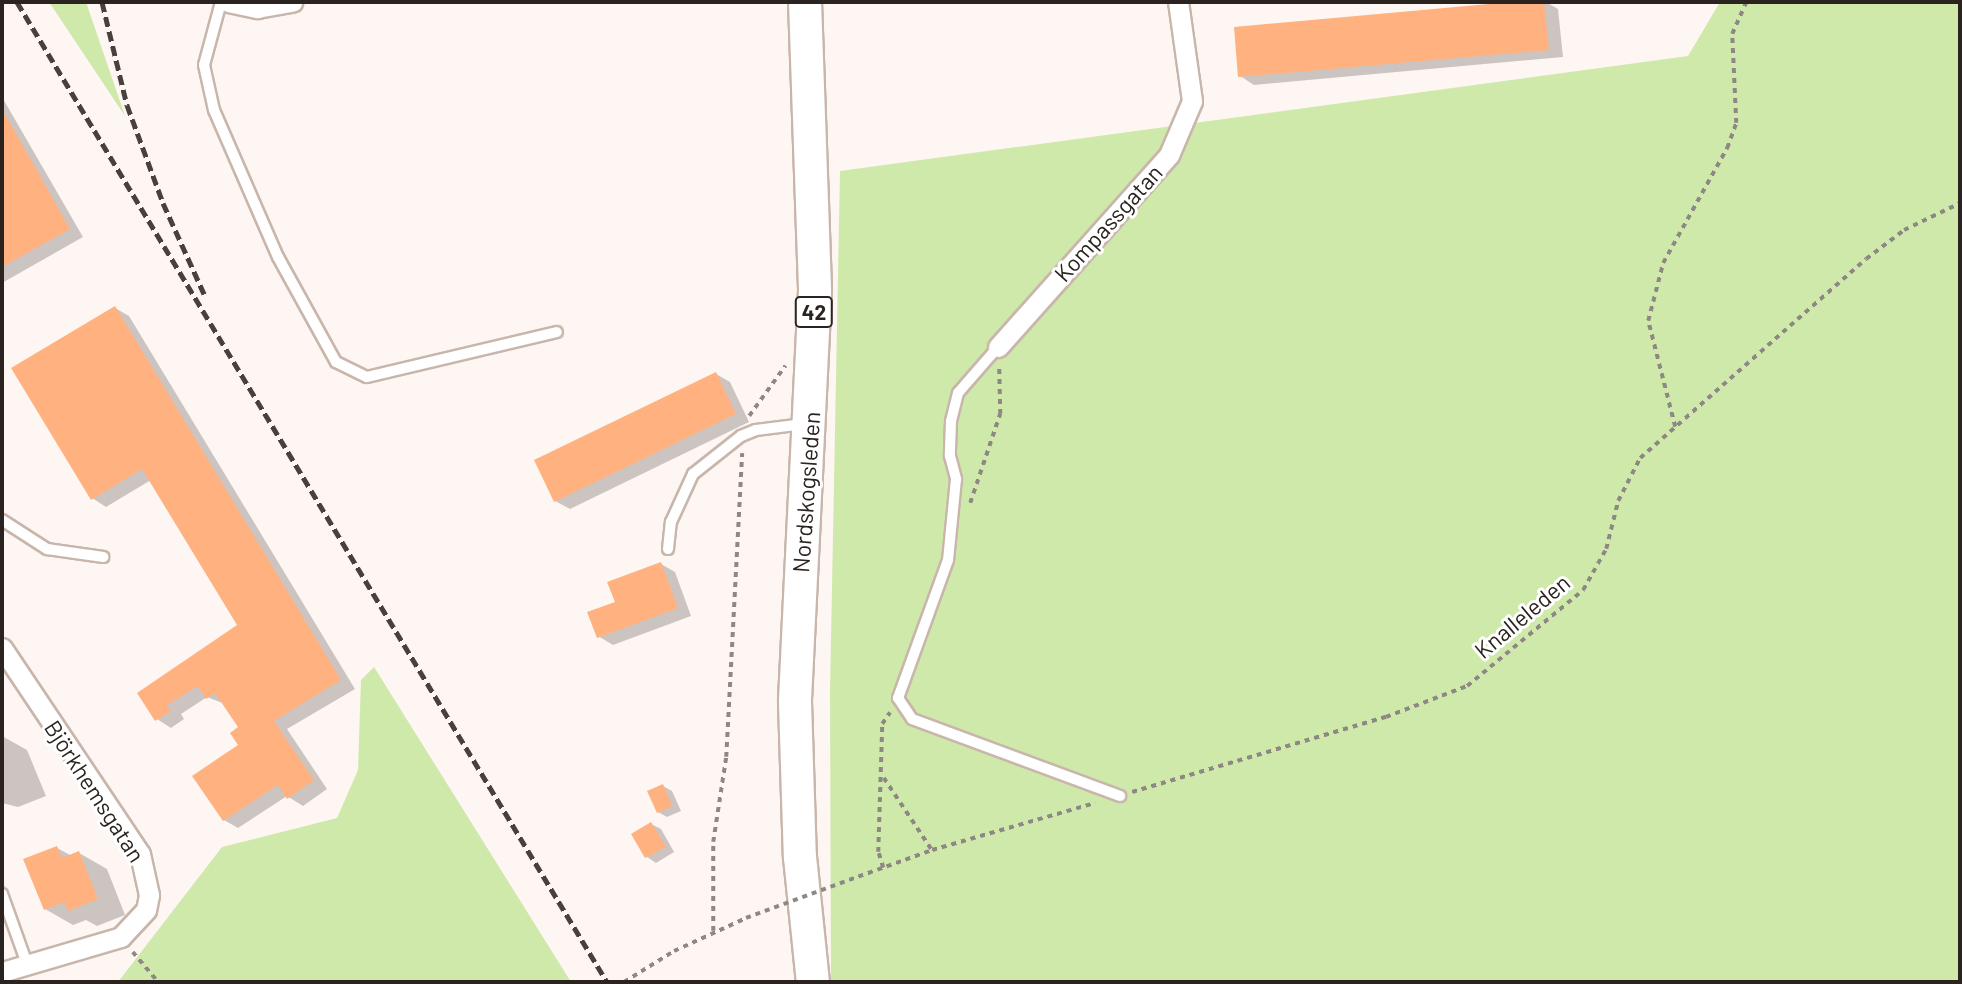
<!DOCTYPE html>
<meta charset="utf-8">
<style>
body{margin:0}
#map{position:relative;width:1962px;height:984px;overflow:hidden;background:#fef6f2;font-family:Barlow,sans-serif}
div>[style]{position:absolute}
.green>*{inset:0;background:#cfe9aa}
.shadow>*{inset:0;background:#0003}
.building>*{inset:0;background:#ffb280}
.path>*{height:3.5px;margin-top:-1.75px;transform-origin:0;background:repeating-linear-gradient(90deg,#8e8783 0 5px,transparent 0 10px)}
.roads{filter:drop-shadow(2px 0 #c9b6ab) drop-shadow(-2px 0 #c9b6ab) drop-shadow(0 2px #c9b6ab) drop-shadow(0 -2px #c9b6ab)}
.service>*{height:10px;margin:-5px;padding:0 5px;transform-origin:5px;border-radius:5px;background:#fff}
.minor>*{height:19px;margin:-9.5px;padding:0 9.5px;transform-origin:9.5px;border-radius:9.5px;background:#fff}
.primary>*{height:32px;margin:-16px;padding:0 16px;transform-origin:16px;border-radius:16px;background:#fff}
.rail>*{height:5px;margin-top:-2.5px;transform-origin:0;background:repeating-linear-gradient(90deg,#48403c 0 10px,transparent 0 15px)}
.path-bridge>*{height:3.5px;margin-top:-1.75px;transform-origin:0;background:repeating-linear-gradient(90deg,#8e8783 0 5px,transparent 0 10px)}
span{translate:-50% -50%;white-space:nowrap;text-align:center;line-height:1.15;-webkit-text-stroke:6px #fff;paint-order:stroke}
.shield-label span{padding:2px 5px;background:#fff;border:2px solid;border-radius:5px;-webkit-text-stroke-width:0}
.shield-label{font-size:21px;color:#2a231f;font-weight:700}
.street-label{font-size:23px;color:#2a231f}
.frame{position:absolute;inset:0;border:4px solid #2a231f;pointer-events:none}
</style>
<div id="map">
<div class="green">
<div style="clip-path:polygon(49px 2px,86px 2px,125px 116px)"></div>
<div style="clip-path:polygon(1720px 2px,1960px 2px,1960px 982px,831px 982px,830px 691px,840px 171px,1688px 56px)"></div>
<div style="clip-path:polygon(374px 667px,571px 982px,118px 982px,222px 847px,337px 818px,358px 770px,361px 680px)"></div>
</div>
<div class="shadow">
<div style="clip-path:polygon(1546px 2px,1558px 9px,1563px 57px,1254px 85px,1240px 76px,1236px 28px)"></div>
<div style="clip-path:polygon(2px 97px,83px 237px,2px 283px)"></div>
<div style="clip-path:polygon(115px 308px,129px 316px,355px 689px,287px 729px,327px 789px,303px 806px,287px 796px,238px 828px,224px 820px,240px 745px,240px 728px,225px 704px,207px 697px,181px 714px,184px 719px,171px 728px,157px 719px,139px 694px,239px 626px,151px 480px,106px 507px,92px 498px)"></div>
<div style="clip-path:polygon(716px 374px,730px 382px,749px 422px,570px 509px,555px 501px)"></div>
<div style="clip-path:polygon(661px 564px,675px 572px,691px 616px,613px 645px,598px 636px,617px 603px)"></div>
<div style="clip-path:polygon(2px 736px,27px 750px,46px 796px,18px 807px,2px 803px)"></div>
<div style="clip-path:polygon(663px 786px,672px 791px,681px 811px,667px 817px,658px 812px)"></div>
<div style="clip-path:polygon(651px 824px,661px 829px,674px 852px,656px 863px,647px 857px,633px 834px)"></div>
<div style="clip-path:polygon(57px 848px,72px 856px,79px 853px,107px 869px,125px 915px,97px 926px,86px 920px,73px 925px,45px 909px)"></div>
<div style="clip-path:polygon(2px 880px,14px 910px,2px 914px)"></div>
</div>
<div class="building">
<div style="clip-path:polygon(1511px 2px,1544px 2px,1549px 50px,1238px 77px,1234px 27px)"></div>
<div style="clip-path:polygon(2px 109px,70px 229px,2px 267px)"></div>
<div style="clip-path:polygon(115px 306px,341px 680px,274px 721px,314px 780px,287px 799px,278px 785px,223px 821px,192px 776px,238px 745px,230px 733px,238px 727px,215px 693px,206px 699px,198px 686px,167px 705px,171px 711px,155px 721px,137px 693px,237px 625px,142px 469px,91px 500px,11px 368px)"></div>
<div style="clip-path:polygon(716px 372px,736px 414px,554px 502px,534px 460px)"></div>
<div style="clip-path:polygon(661px 562px,678px 608px,597px 638px,587px 612px,615px 602px,607px 582px)"></div>
<div style="clip-path:polygon(663px 784px,672px 806px,657px 813px,647px 791px)"></div>
<div style="clip-path:polygon(651px 822px,666px 847px,645px 858px,631px 834px)"></div>
<div style="clip-path:polygon(57px 846px,62px 858px,79px 851px,98px 899px,68px 911px,64px 902px,44px 910px,23px 859px)"></div>
</div>
<div class="path">
<div style="left:749px;top:416px;width:62px;rotate:-54.2deg"></div>
<div style="left:1675px;top:427px;width:109px;rotate:-104.3deg"></div>
<div style="left:1648px;top:321px;width:60px;rotate:-75.5deg"></div>
<div style="left:1663px;top:263px;width:132px;rotate:-60.9deg"></div>
<div style="left:1727px;top:148px;width:27px;rotate:-70deg"></div>
<div style="left:1736px;top:123px;width:89px;rotate:-92.6deg"></div>
<div style="left:1732px;top:34px;width:35px;rotate:-66deg"></div>
<div style="left:970px;top:503px;width:94px;rotate:-71.4deg"></div>
<div style="left:1000px;top:414px;width:45px;rotate:-91.3deg"></div>
<div style="left:884px;top:778px;width:87px;rotate:56.3deg"></div>
<div style="left:1132px;top:792px;width:265px;rotate:-16.5deg"></div>
<div style="left:1386px;top:717px;width:87px;rotate:-20.9deg"></div>
<div style="left:1467px;top:686px;width:151px;rotate:-39.6deg"></div>
<div style="left:1583px;top:590px;width:47px;rotate:-60.7deg"></div>
<div style="left:1606px;top:549px;width:49px;rotate:-76deg"></div>
<div style="left:1618px;top:501px;width:48px;rotate:-62.9deg"></div>
<div style="left:1640px;top:458px;width:301px;rotate:-41.4deg"></div>
<div style="left:1866px;top:259px;width:48px;rotate:-37.3deg"></div>
<div style="left:1904px;top:230px;width:62px;rotate:-25.7deg"></div>
<div style="left:883px;top:868px;width:17px;rotate:-107deg"></div>
<div style="left:878px;top:852px;width:128px;rotate:-88.2deg"></div>
<div style="left:882px;top:724px;width:14px;rotate:-56deg"></div>
<div style="left:849px;top:880px;width:88px;rotate:-19.9deg"></div>
<div style="left:932px;top:850px;width:170px;rotate:-16.1deg"></div>
<div style="left:713px;top:931px;width:89px;rotate:-90deg"></div>
<div style="left:713px;top:842px;width:86px;rotate:-81.3deg"></div>
<div style="left:726px;top:757px;width:304px;rotate:-87deg"></div>
<div style="left:133px;top:952px;width:39px;rotate:50deg"></div>
<div style="left:624px;top:982px;width:59px;rotate:-31.8deg"></div>
<div style="left:674px;top:951px;width:79px;rotate:-24.6deg"></div>
</div>
<div class="roads">
<div class="service">
<div style="left:221px;top:2px;width:65px;rotate:105.1deg"></div>
<div style="left:204px;top:65px;width:46px;rotate:77.5deg"></div>
<div style="left:214px;top:110px;width:160px;rotate:66.5deg"></div>
<div style="left:278px;top:257px;width:120px;rotate:61.1deg"></div>
<div style="left:336px;top:362px;width:34px;rotate:26deg"></div>
<div style="left:367px;top:377px;width:195px;rotate:-13.3deg"></div>
<div style="left:998px;top:347px;width:61px;rotate:131deg"></div>
<div style="left:958px;top:393px;width:29px;rotate:104deg"></div>
<div style="left:951px;top:421px;width:35px;rotate:92deg"></div>
<div style="left:950px;top:456px;width:24px;rotate:75deg"></div>
<div style="left:956px;top:479px;width:81px;rotate:95.6deg"></div>
<div style="left:948px;top:560px;width:147px;rotate:109.9deg"></div>
<div style="left:898px;top:698px;width:25px;rotate:56deg"></div>
<div style="left:912px;top:719px;width:222px;rotate:20.3deg"></div>
<div style="left:2px;top:520px;width:54px;rotate:32.8deg"></div>
<div style="left:47px;top:549px;width:57px;rotate:8.1deg"></div>
<div style="left:668px;top:549px;width:27px;rotate:-84deg"></div>
<div style="left:671px;top:522px;width:53px;rotate:-65.4deg"></div>
<div style="left:693px;top:474px;width:61px;rotate:-38.4deg"></div>
<div style="left:741px;top:436px;width:16px;rotate:-22deg"></div>
<div style="left:756px;top:430px;width:48px;rotate:-7.1deg"></div>
<div style="left:2px;top:894px;width:74px;rotate:70.3deg"></div>
</div>
<div class="minor">
<div style="left:228px;top:2px;width:30px;rotate:12deg"></div>
<div style="left:257px;top:8px;width:36px;rotate:-10deg"></div>
<div style="left:998px;top:347px;width:257px;rotate:-48.3deg"></div>
<div style="left:1169px;top:155px;width:59px;rotate:-66.9deg"></div>
<div style="left:1192px;top:101px;width:100px;rotate:-98deg"></div>
<div style="left:2px;top:648px;width:248px;rotate:56.2deg"></div>
<div style="left:140px;top:854px;width:42px;rotate:77.6deg"></div>
<div style="left:149px;top:895px;width:15px;rotate:101deg"></div>
<div style="left:146px;top:910px;width:37px;rotate:133deg"></div>
<div style="left:121px;top:937px;width:124px;rotate:163.6deg"></div>
</div>
<div class="primary">
<div style="left:805px;top:2px;width:289px;rotate:88deg"></div>
<div style="left:815px;top:291px;width:411px;rotate:92.8deg"></div>
<div style="left:795px;top:702px;width:155px;rotate:88.2deg"></div>
<div style="left:800px;top:857px;width:126px;rotate:84.1deg"></div>
</div>
</div>
<div class="rail">
<div style="left:17px;top:2px;width:1144px;rotate:58.95deg"></div>
<div style="left:102px;top:2px;width:106px;rotate:76.4deg"></div>
<div style="left:127px;top:105px;width:104px;rotate:69.8deg"></div>
<div style="left:163px;top:203px;width:100px;rotate:65.7deg"></div>
</div>
<div class="path-bridge">
<div style="left:746px;top:918px;width:110px;rotate:-20.3deg"></div>
</div>
<div class="shield-label">
<span style="left:814px;top:312px">42</span>
</div>
<div class="street-label">
<span style="left:1108px;top:223px;rotate:-48deg">Kompassgatan</span>
<span style="left:806px;top:492px;rotate:-86deg">Nordskogsleden</span>
<span style="left:1522px;top:616px;rotate:-40deg">Knalleleden</span>
<span style="left:95px;top:791px;rotate:57deg">Björkhemsgatan</span>
</div>
<div class="frame"></div>
</div>
